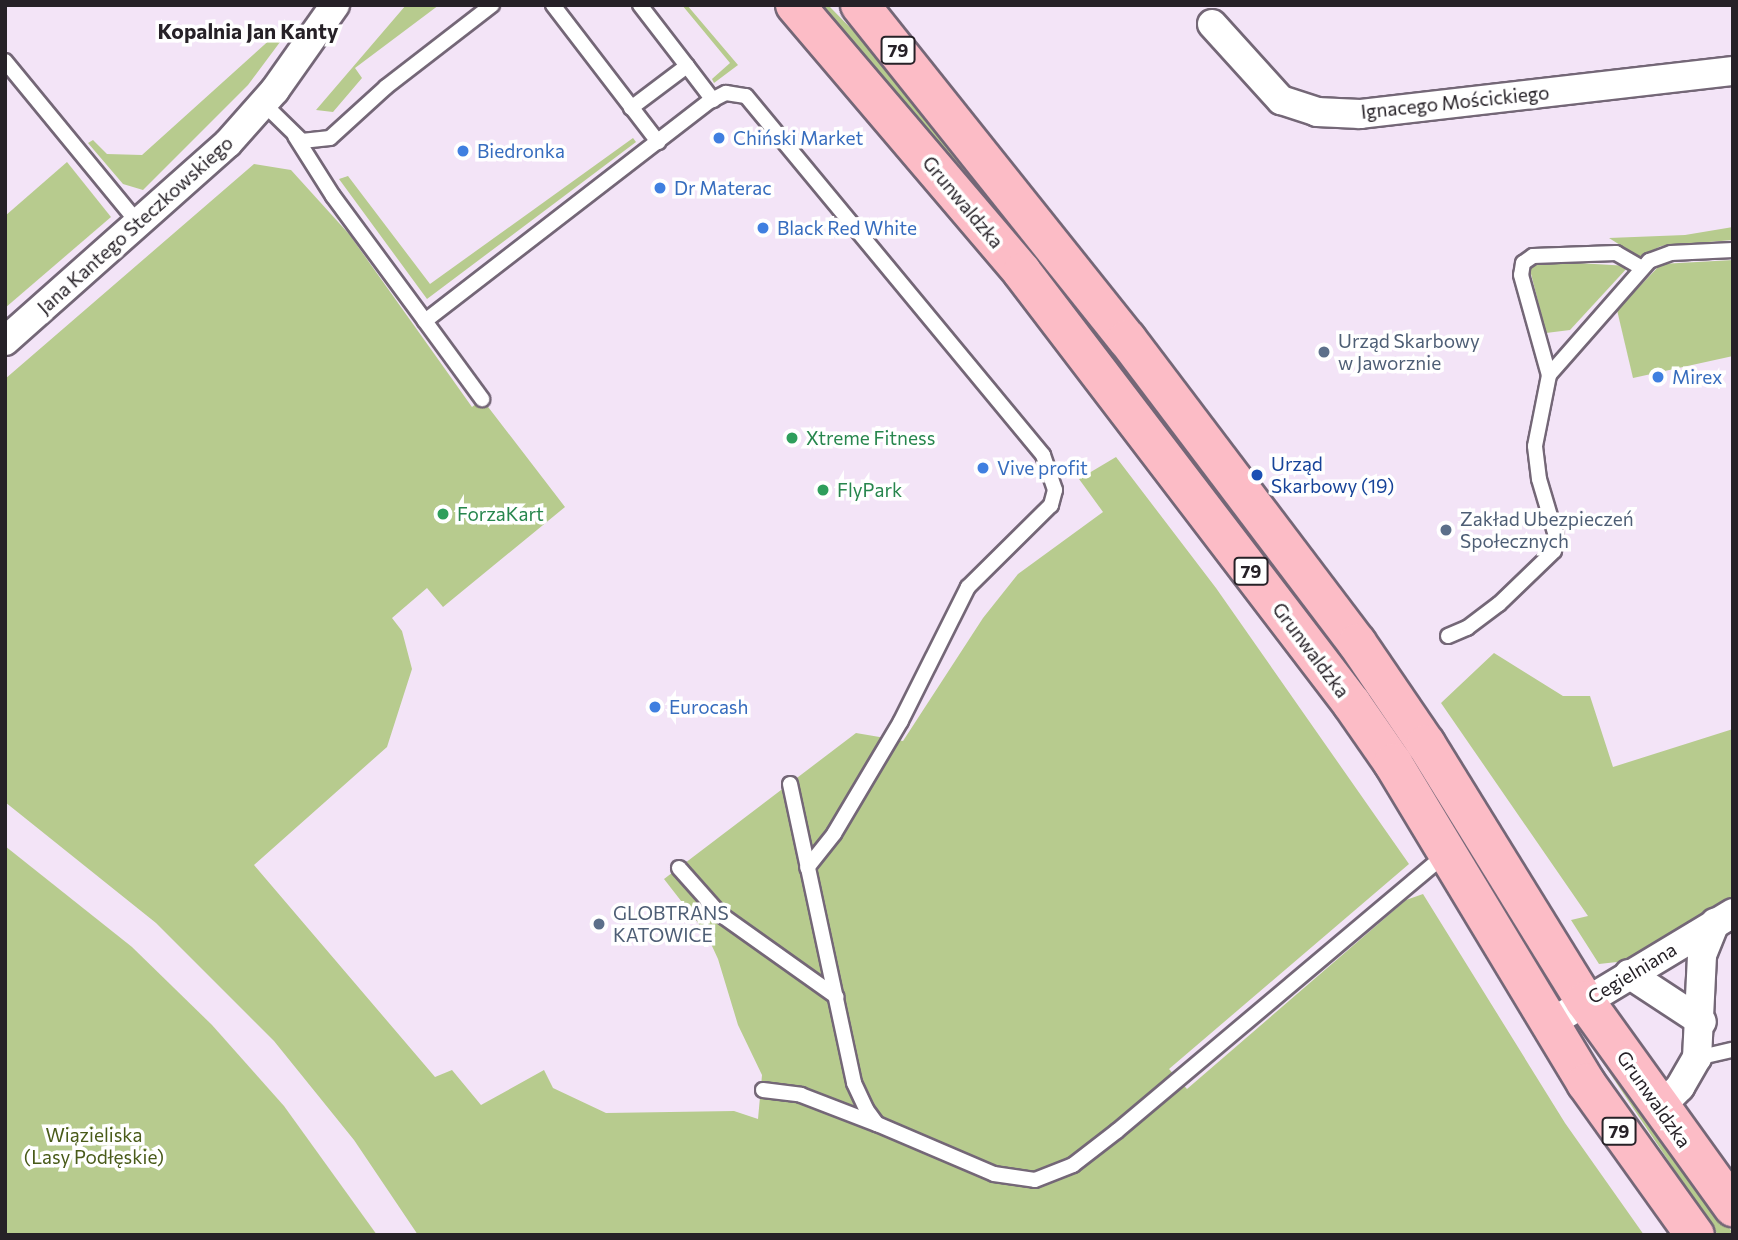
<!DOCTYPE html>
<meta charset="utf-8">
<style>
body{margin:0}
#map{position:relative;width:1738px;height:1240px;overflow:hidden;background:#f3e4f7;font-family:Commissioner,sans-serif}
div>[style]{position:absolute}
.green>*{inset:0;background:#b7cb8e}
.roads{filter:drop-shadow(2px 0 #746777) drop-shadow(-2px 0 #746777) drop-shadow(0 2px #746777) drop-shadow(0 -2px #746777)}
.service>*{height:14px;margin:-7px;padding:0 7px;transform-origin:7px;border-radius:7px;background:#fff}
.minor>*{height:28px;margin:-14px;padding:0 14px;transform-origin:14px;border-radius:14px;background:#fff}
.primary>*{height:38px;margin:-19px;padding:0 19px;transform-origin:19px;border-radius:19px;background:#fcbcc6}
.dots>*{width:19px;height:19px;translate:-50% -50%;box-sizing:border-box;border:4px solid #fff;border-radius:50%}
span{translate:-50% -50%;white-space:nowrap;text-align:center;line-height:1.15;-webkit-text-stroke:7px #fff;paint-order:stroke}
.shield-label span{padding:2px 5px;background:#fff;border:2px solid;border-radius:5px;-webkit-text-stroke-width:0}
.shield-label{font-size:18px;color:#262127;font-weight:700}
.street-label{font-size:19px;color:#262127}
.shop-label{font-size:19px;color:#366cbe}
.left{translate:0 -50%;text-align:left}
.service-label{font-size:19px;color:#4e5e75}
.leisure-label{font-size:19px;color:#27864d}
.transit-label{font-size:19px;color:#164399}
.park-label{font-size:19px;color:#495b19}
.neighbourhood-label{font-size:21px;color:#262127;font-weight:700}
.frame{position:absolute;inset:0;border:7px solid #262127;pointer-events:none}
</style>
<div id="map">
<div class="green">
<div style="clip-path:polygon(406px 5px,439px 5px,355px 68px,362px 78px,333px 112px,316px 110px)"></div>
<div style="clip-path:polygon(682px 5px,687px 5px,738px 65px,714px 83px,712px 79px,730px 63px)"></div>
<div style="clip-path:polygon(816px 5px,828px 5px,886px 64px,1018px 222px,1373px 690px,1545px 969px,1464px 847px)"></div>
<div style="clip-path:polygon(274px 36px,280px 42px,248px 85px,143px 190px,123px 184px,88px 143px,93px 140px,107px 154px,142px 155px)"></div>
<div style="clip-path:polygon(633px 138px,636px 142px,427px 299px,339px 179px,348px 176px,430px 284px)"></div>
<div style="clip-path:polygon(67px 162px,111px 217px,5px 308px,5px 216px)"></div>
<div style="clip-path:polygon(254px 164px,291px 170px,349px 234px,472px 407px,482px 399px,565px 507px,443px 607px,427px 588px,392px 618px,402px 631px,412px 669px,387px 747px,254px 865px,435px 1077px,452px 1070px,481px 1105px,544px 1070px,553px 1088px,606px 1113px,734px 1111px,758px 1119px,762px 1075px,738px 1025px,718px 959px,706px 933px,664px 879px,856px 733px,903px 741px,983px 618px,1018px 574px,1103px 512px,1079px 479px,1116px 457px,1216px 588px,1409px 864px,1169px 1069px,1187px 1089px,1406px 900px,1423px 894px,1565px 1123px,1644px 1235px,418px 1235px,354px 1140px,274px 1041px,156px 923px,5px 802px,5px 379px)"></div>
<div style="clip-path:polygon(1733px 227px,1733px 240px,1661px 246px,1639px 257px,1609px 238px,1685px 235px)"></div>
<div style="clip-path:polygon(1733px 260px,1733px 356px,1633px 378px,1617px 310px,1661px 264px)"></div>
<div style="clip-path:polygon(1560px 262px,1629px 266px,1570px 330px,1546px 333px,1529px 266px)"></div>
<div style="clip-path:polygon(1494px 653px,1563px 696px,1590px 696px,1613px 767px,1733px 729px,1733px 897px,1626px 961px,1599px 964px,1571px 920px,1588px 916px,1441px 703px)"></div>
<div style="clip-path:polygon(5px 846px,132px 947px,212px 1025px,284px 1106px,377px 1235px,5px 1235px)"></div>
<div style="clip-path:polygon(1597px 1048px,1733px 1233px,1733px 1235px,1718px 1235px,1595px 1051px)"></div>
</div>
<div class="roads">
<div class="service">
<div style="left:553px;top:5px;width:173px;rotate:52.5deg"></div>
<div style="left:5px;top:61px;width:211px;rotate:50.6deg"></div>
<div style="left:687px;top:66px;width:43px;rotate:52.6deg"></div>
<div style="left:263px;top:103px;width:54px;rotate:44.3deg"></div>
<div style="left:302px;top:141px;width:28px;rotate:-6deg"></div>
<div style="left:330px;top:138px;width:76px;rotate:-42.3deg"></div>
<div style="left:386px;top:87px;width:134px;rotate:-37.7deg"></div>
<div style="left:631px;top:108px;width:70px;rotate:-36.9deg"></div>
<div style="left:687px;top:66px;width:77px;rotate:-127.6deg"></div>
<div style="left:295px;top:136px;width:71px;rotate:57.7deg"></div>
<div style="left:333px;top:196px;width:155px;rotate:53.6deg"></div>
<div style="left:425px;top:321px;width:360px;rotate:-37.7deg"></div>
<div style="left:710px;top:101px;width:18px;rotate:-27deg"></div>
<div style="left:726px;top:93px;width:20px;rotate:9deg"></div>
<div style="left:746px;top:96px;width:466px;rotate:50.4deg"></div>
<div style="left:1043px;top:455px;width:37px;rotate:71deg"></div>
<div style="left:1055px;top:490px;width:16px;rotate:105deg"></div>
<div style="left:1051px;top:505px;width:117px;rotate:135.3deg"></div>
<div style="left:968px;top:587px;width:150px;rotate:116.6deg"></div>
<div style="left:901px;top:721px;width:131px;rotate:120.7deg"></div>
<div style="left:834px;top:834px;width:43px;rotate:128.5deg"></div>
<div style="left:1642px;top:268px;width:30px;rotate:-150deg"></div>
<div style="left:1616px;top:253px;width:83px;rotate:177.9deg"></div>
<div style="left:1533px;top:256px;width:12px;rotate:145deg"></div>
<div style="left:1523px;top:263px;width:12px;rotate:99deg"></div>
<div style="left:1521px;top:275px;width:104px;rotate:74.4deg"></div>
<div style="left:1549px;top:375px;width:152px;rotate:-48.7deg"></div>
<div style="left:1649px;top:261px;width:23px;rotate:-20deg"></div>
<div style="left:1671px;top:253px;width:62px;rotate:-2.8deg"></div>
<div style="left:425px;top:321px;width:97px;rotate:53.8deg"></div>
<div style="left:1448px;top:636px;width:21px;rotate:-23deg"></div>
<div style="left:1467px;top:628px;width:40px;rotate:-37deg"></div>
<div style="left:1499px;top:604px;width:76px;rotate:-43.9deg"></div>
<div style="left:1554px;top:551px;width:15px;rotate:-82deg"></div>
<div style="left:1556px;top:536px;width:59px;rotate:-106.6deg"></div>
<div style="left:1539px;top:479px;width:33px;rotate:-97deg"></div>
<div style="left:1535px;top:446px;width:72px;rotate:-78.8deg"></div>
<div style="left:790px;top:784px;width:306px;rotate:77.9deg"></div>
<div style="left:854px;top:1083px;width:29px;rotate:65deg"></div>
<div style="left:866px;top:1109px;width:19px;rotate:54deg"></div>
<div style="left:877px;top:1124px;width:127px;rotate:23.1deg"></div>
<div style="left:994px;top:1174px;width:41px;rotate:8.3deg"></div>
<div style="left:1035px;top:1180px;width:41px;rotate:-21.5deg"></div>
<div style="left:1073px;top:1165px;width:56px;rotate:-37.7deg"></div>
<div style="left:1117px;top:1131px;width:429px;rotate:-40.1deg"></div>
<div style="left:679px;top:868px;width:62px;rotate:48.3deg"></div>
<div style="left:720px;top:914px;width:143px;rotate:35.4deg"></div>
<div style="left:1697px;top:1058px;width:37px;rotate:-13deg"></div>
<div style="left:763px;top:1090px;width:38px;rotate:7deg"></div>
<div style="left:801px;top:1095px;width:80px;rotate:21.1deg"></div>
</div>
<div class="minor">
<div style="left:1212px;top:24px;width:103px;rotate:47.8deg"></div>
<div style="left:1281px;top:100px;width:38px;rotate:18deg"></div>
<div style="left:1317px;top:112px;width:43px;rotate:2.7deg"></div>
<div style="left:1360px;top:114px;width:375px;rotate:-6.6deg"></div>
<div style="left:5px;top:341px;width:298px;rotate:-41.6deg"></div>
<div style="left:228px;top:143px;width:71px;rotate:-48.4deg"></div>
<div style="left:275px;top:90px;width:104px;rotate:-54.8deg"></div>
<div style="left:1629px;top:974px;width:87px;rotate:33.3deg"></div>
<div style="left:1549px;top:1024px;width:215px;rotate:-31.1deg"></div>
<div style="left:1659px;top:1108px;width:30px;rotate:-45deg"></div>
<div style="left:1680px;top:1087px;width:34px;rotate:-60deg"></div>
<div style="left:1697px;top:1058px;width:103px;rotate:-87.2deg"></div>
<div style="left:1702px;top:955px;width:35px;rotate:-68deg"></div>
</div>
<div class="primary">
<div style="left:795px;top:5px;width:350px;rotate:49.6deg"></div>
<div style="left:1022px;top:272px;width:544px;rotate:52.62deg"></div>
<div style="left:1352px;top:704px;width:72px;rotate:55.2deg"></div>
<div style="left:1393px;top:763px;width:374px;rotate:58.9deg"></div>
<div style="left:1586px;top:1083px;width:187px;rotate:54.4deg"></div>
<div style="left:860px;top:5px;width:428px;rotate:51.4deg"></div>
<div style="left:1127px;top:339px;width:381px;rotate:52.9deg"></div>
<div style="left:1357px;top:643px;width:122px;rotate:55.7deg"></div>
<div style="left:1426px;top:744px;width:302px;rotate:58.3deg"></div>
<div style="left:1585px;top:1001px;width:254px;rotate:54.3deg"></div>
</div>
</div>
<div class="dots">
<div style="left:719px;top:138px;background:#3f7fe0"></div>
<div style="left:463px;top:151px;background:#3f7fe0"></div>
<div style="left:660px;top:188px;background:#3f7fe0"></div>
<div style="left:763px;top:228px;background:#3f7fe0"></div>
<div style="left:1324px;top:352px;background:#5c6f8a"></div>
<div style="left:1658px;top:377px;background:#3f7fe0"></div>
<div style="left:792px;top:438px;background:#2e9e5b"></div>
<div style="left:983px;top:468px;background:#3f7fe0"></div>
<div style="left:1257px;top:475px;background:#1a4fb4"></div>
<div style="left:823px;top:490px;background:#2e9e5b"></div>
<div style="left:443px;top:514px;background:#2e9e5b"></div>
<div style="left:1446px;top:530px;background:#5c6f8a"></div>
<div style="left:655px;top:707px;background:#3f7fe0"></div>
<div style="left:599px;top:924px;background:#5c6f8a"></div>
</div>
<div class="shield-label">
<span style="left:898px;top:50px">79</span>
<span style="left:1251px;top:571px">79</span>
<span style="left:1619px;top:1131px">79</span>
</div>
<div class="street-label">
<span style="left:1455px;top:102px;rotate:-6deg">Ignacego Mościckiego</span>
<span style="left:963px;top:202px;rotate:50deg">Grunwaldzka</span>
<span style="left:135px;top:225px;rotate:-42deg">Jana Kantego Steczkowskiego</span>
<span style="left:1311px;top:650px;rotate:53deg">Grunwaldzka</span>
<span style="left:1632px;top:973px;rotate:-31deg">Cegielniana</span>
<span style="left:1654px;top:1099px;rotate:55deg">Grunwaldzka</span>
</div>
<div class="shop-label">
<span class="left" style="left:733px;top:138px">Chiński Market</span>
<span class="left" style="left:477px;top:151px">Biedronka</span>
<span class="left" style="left:674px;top:188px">Dr Materac</span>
<span class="left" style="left:777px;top:228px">Black Red White</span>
<span class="left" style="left:1672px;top:377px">Mirex</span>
<span class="left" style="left:997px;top:468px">Vive profit</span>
<span class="left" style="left:669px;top:707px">Eurocash</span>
</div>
<div class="service-label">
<span class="left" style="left:1338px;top:352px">Urząd Skarbowy<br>w Jaworznie</span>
<span class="left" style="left:1460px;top:530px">Zakład Ubezpieczeń<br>Społecznych</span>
<span class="left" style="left:613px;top:924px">GLOBTRANS<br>KATOWICE</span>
</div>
<div class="leisure-label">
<span class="left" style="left:806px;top:438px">Xtreme Fitness</span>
<span class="left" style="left:837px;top:490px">FlyPark</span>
<span class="left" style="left:457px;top:514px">ForzaKart</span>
</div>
<div class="transit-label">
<span class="left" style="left:1271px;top:475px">Urząd<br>Skarbowy (19)</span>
</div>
<div class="park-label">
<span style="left:94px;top:1146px">Wiązieliska<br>(Lasy Podłęskie)</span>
</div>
<div class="neighbourhood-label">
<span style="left:248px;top:31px">Kopalnia Jan Kanty</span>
</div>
<div class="frame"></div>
</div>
